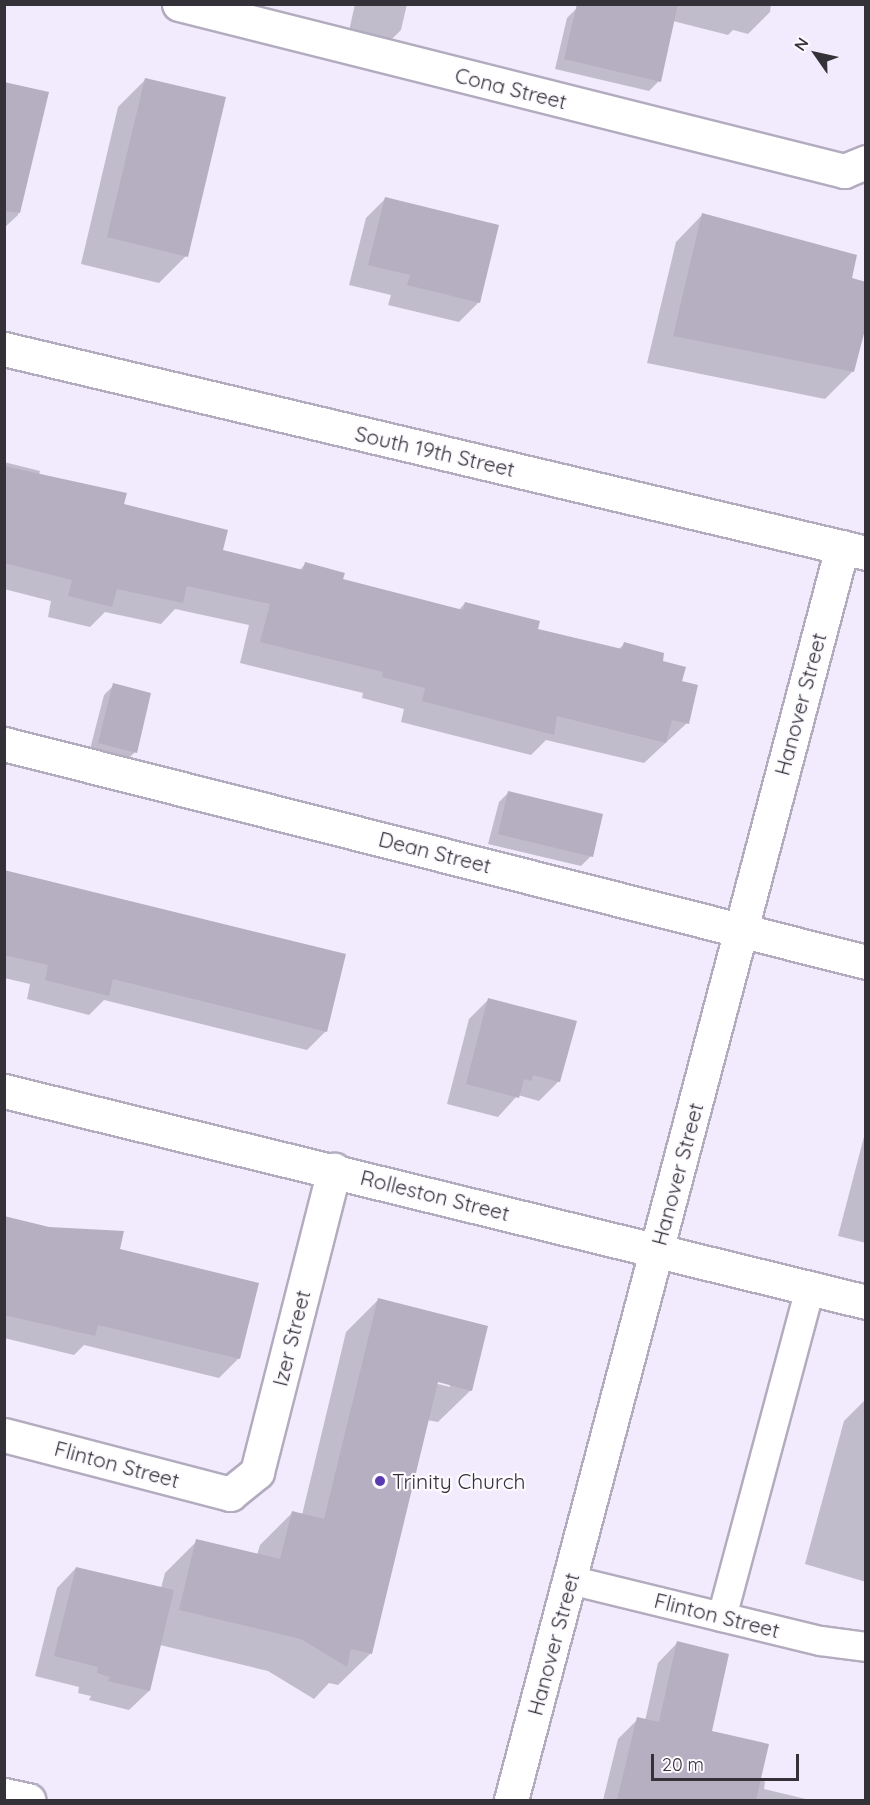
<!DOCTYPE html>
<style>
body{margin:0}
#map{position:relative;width:870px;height:1805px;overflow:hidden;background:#f2ebfe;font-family:Quicksand,sans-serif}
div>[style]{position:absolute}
.shadow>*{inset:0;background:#0003}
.building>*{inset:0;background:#b6aec1}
.roads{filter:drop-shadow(2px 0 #b3abbe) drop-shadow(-2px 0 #b3abbe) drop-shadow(0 2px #b3abbe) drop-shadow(0 -2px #b3abbe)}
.service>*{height:28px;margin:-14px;padding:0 14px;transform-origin:14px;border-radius:14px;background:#fff}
.minor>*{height:33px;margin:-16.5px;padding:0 16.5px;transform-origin:16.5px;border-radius:16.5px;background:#fff}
.tertiary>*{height:33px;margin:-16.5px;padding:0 16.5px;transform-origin:16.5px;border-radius:16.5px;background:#fff}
.dots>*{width:16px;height:16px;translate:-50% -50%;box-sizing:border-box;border:3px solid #fdfbff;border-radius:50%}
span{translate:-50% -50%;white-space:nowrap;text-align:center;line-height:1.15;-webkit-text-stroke:4.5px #fdfbff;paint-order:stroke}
.street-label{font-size:21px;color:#343139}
.poi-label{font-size:21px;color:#343139}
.left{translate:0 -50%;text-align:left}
.frame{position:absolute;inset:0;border:6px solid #343139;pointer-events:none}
.north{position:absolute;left:786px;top:24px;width:60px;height:60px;-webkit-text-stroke:4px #fdfbff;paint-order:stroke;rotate:304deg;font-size:16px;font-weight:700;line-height:24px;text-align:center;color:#343139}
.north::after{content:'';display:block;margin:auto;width:21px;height:27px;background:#343139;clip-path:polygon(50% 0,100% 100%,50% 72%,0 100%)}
.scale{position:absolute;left:651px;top:1754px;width:148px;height:27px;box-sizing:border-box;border:3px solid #343139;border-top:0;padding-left:8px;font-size:18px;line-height:21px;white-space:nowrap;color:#343139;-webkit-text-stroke:4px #fdfbff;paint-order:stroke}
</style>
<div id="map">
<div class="shadow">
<div style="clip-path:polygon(355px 4px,407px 4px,401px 30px,391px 40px,349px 31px)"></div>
<div style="clip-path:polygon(673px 4px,771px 4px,770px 12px,748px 34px,733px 30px,728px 35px,669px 20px)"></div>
<div style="clip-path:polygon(577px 8px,659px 81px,649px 91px,555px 69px,567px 18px)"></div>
<div style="clip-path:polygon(145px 80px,186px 256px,159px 283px,81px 264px,118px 107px)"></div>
<div style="clip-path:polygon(4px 84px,47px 94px,18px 215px,4px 228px)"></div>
<div style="clip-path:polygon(385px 199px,497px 226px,478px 303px,459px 322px,388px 305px,391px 295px,349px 285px,366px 218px)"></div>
<div style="clip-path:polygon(703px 214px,850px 279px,866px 320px,852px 372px,825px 399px,647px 363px,676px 242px)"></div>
<div style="clip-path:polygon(4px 462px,40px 471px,39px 475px,122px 505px,221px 552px,299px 571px,305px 564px,342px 580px,458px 611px,465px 603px,536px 630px,618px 650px,624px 644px,661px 662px,680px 682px,687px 723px,644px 763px,546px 740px,531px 755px,401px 722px,404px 709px,362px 698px,363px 693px,240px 663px,249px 625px,175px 609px,161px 624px,105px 612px,90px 627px,48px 617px,51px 601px,4px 589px)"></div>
<div style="clip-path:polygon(114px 685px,135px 752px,125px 762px,89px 753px,104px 695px)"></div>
<div style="clip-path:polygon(509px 792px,591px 856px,581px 866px,488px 844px,499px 802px)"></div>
<div style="clip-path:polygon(4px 872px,326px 1031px,307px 1050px,104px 1000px,89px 1015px,27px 999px,30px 984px,4px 978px)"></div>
<div style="clip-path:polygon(489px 999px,559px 1081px,539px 1101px,518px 1095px,498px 1117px,447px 1104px,469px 1019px)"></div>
<div style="clip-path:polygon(866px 1129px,866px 1243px,838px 1236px)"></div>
<div style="clip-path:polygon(4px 1217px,118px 1250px,239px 1358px,219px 1378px,84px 1345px,74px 1355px,4px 1338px)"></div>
<div style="clip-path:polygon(evenodd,378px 1300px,471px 1390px,438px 1422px,427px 1420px,371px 1653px,338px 1685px,329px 1683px,314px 1699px,268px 1671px,160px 1645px,149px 1691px,129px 1710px,89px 1700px,91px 1696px,78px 1693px,79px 1687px,35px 1676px,57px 1588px,76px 1568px,161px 1588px,165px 1573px,197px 1541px,257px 1555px,260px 1545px,292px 1513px,302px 1515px,346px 1332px,378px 1300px,431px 1379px,450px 1384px,450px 1387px,430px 1382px,431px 1379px)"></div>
<div style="clip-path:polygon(866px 1399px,866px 1582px,805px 1564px,844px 1421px)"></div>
<div style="clip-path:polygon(677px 1643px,711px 1732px,765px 1782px,764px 1789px,810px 1800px,603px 1800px,618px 1739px,638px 1719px,645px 1721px,658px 1663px)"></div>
</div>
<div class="building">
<div style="clip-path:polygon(577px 4px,678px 4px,661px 82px,564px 59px)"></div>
<div style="clip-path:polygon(145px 78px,226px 97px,188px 257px,107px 237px)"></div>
<div style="clip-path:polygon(4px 82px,49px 92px,20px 213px,4px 211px)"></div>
<div style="clip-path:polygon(385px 197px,499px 225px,480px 303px,407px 285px,410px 275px,368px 265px)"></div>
<div style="clip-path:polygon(702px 213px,857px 255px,852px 278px,866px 282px,866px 326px,854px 372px,673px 336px)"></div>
<div style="clip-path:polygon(4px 466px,127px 493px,124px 504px,228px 530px,223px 550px,303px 570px,305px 562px,345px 573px,343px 579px,463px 610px,465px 602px,540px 621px,538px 629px,622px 649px,624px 642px,664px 653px,663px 661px,686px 667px,682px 681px,698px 685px,689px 724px,672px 720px,666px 743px,557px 716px,554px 735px,422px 701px,425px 688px,382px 677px,383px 672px,260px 642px,270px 604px,187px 586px,183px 603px,117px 589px,112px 607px,68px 596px,72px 580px,4px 563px)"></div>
<div style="clip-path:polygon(113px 683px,151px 693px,137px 753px,98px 743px)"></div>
<div style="clip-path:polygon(508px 791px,603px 814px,593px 857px,498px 834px)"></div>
<div style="clip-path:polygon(4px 870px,346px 954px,327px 1032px,113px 979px,109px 996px,45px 980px,48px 965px,4px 955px)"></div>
<div style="clip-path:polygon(488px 998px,577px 1021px,560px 1082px,533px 1075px,532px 1081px,524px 1079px,519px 1098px,466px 1084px)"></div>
<div style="clip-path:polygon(4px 1216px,49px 1227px,124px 1231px,120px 1249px,259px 1283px,240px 1359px,98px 1325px,95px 1336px,4px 1315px)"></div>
<div style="clip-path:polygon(378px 1298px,488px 1326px,472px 1391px,438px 1382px,372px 1654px,351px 1649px,347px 1667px,301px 1639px,179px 1610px,196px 1539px,280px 1559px,292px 1511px,324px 1519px)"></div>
<div style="clip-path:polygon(76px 1567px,174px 1590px,150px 1691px,108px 1681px,110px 1677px,97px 1673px,98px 1667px,54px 1656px)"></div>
<div style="clip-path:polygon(677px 1641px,729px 1654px,712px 1731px,769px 1744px,756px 1800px,617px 1800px,637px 1717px,659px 1722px)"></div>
</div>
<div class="roads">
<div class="service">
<div style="left:570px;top:1580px;width:258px;rotate:13.7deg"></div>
<div style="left:821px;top:1641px;width:45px;rotate:7.6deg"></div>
<div style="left:722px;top:1617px;width:340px;rotate:-75deg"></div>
</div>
<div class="minor">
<div style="left:179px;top:4px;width:686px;rotate:14.1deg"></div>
<div style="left:844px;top:171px;width:24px;rotate:-22deg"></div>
<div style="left:4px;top:744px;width:889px;rotate:14.19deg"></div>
<div style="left:4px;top:1091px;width:887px;rotate:13.75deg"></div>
<div style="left:4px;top:1435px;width:234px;rotate:14.6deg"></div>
<div style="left:230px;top:1494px;width:35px;rotate:-39deg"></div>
<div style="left:257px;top:1472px;width:312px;rotate:-75.7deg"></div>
<div style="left:4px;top:1795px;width:25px;rotate:12deg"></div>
<div style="left:511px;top:1800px;width:1296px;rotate:-75.2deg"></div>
</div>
<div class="tertiary">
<div style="left:4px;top:349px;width:886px;rotate:13.31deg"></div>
</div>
</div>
<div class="dots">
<div style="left:380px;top:1481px;background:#5a3ab2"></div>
</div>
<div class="street-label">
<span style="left:511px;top:88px;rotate:14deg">Cona Street</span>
<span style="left:435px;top:451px;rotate:13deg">South 19th Street</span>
<span style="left:800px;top:704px;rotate:-75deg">Hanover Street</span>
<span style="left:435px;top:852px;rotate:14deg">Dean Street</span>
<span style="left:677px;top:1174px;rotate:-75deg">Hanover Street</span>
<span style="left:435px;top:1195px;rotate:14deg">Rolleston Street</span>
<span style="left:291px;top:1338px;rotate:-76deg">Izer Street</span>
<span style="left:117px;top:1464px;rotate:15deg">Flinton Street</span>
<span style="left:717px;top:1615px;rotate:14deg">Flinton Street</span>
<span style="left:553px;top:1644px;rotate:-75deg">Hanover Street</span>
</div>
<div class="poi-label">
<span class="left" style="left:392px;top:1481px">Trinity Church</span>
</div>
<div class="frame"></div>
<div class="north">N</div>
<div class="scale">20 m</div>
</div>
